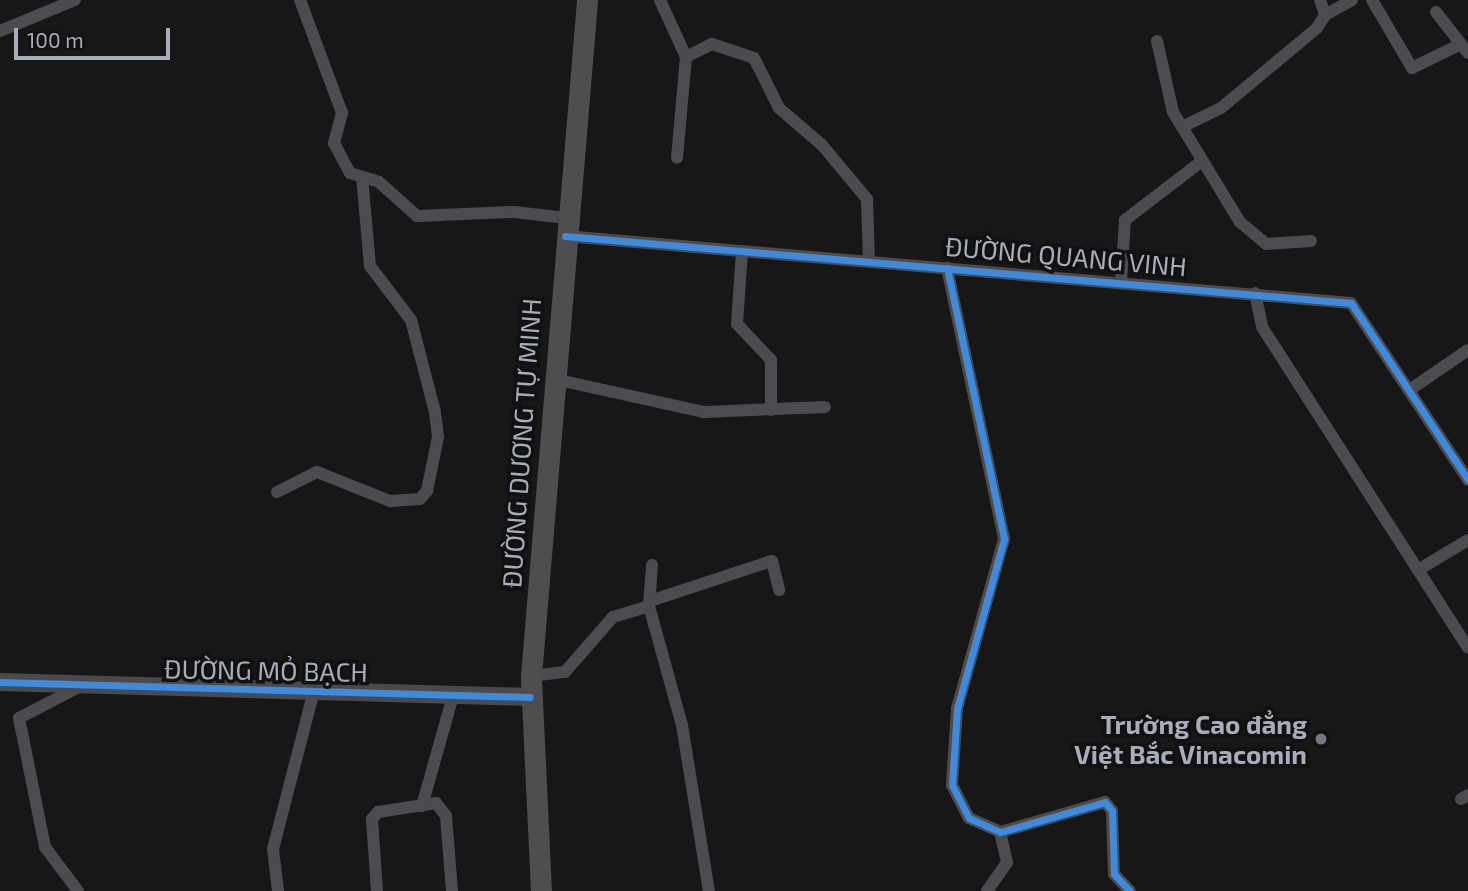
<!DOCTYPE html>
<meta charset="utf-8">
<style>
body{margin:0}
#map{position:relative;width:1468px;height:891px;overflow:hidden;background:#171717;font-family:"Exo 2",sans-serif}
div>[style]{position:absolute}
.street>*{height:12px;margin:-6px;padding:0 6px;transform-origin:6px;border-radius:6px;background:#4b4c50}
.secondary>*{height:18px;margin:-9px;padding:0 9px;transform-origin:9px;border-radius:9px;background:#4a4a4e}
.highway>*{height:21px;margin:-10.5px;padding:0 10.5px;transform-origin:10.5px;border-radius:10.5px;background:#4e4e51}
.cycleway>*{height:7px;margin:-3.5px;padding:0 3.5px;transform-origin:3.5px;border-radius:3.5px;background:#408adc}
.dots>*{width:19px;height:19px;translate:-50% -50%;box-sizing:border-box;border:4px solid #111113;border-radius:50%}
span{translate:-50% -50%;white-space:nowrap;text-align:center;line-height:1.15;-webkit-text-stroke:7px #111113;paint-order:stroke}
.street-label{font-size:26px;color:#a8adb8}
.poi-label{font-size:26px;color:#a8adb8;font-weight:700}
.right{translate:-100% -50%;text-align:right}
.scale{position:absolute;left:14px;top:28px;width:156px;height:32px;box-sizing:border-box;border:4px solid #a8adb8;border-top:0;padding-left:9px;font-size:21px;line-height:24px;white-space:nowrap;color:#a8adb8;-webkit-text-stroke:5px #111113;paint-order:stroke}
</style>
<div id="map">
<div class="street">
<div style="left:300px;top:0;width:121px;rotate:69.6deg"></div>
<div style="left:342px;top:113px;width:31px;rotate:105deg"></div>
<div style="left:334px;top:143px;width:34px;rotate:62deg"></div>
<div style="left:350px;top:173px;width:30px;rotate:17deg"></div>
<div style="left:379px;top:182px;width:51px;rotate:41.8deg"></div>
<div style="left:417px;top:216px;width:97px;rotate:-2.4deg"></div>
<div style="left:514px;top:212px;width:53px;rotate:6.5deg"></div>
<div style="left:660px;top:0;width:63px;rotate:65.5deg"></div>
<div style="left:686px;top:57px;width:101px;rotate:95.1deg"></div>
<div style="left:1372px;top:0;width:79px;rotate:59.5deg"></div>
<div style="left:1412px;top:68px;width:52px;rotate:-26.1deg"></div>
<div style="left:1436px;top:12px;width:52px;rotate:52deg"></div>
<div style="left:1325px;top:15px;width:31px;rotate:-29deg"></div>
<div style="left:0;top:31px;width:81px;rotate:-22.5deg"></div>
<div style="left:1157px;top:41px;width:73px;rotate:77.3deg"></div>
<div style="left:1173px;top:112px;width:129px;rotate:58.7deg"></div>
<div style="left:1240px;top:222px;width:34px;rotate:40deg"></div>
<div style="left:1266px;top:244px;width:45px;rotate:-3.8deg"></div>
<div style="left:686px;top:57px;width:29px;rotate:-27deg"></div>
<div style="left:712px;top:44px;width:44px;rotate:18.4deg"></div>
<div style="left:754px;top:58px;width:56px;rotate:63.4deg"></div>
<div style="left:779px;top:108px;width:57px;rotate:40.7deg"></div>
<div style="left:822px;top:145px;width:70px;rotate:50.2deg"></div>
<div style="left:867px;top:199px;width:62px;rotate:88.2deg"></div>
<div style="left:1182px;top:127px;width:43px;rotate:-26deg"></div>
<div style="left:1221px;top:108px;width:125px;rotate:-39.8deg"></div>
<div style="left:1317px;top:28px;width:15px;rotate:-58deg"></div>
<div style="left:1325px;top:15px;width:16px;rotate:-108deg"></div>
<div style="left:565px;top:236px;width:789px;rotate:4.87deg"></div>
<div style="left:1351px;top:303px;width:212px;rotate:56.5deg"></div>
<div style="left:742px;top:251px;width:73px;rotate:93.9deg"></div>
<div style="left:737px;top:324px;width:50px;rotate:46.6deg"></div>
<div style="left:771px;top:360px;width:50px;rotate:90deg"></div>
<div style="left:947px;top:268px;width:277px;rotate:78.1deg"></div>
<div style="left:1004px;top:539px;width:176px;rotate:105.5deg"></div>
<div style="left:957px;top:709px;width:76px;rotate:93.8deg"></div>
<div style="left:952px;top:785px;width:37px;rotate:63deg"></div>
<div style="left:969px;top:818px;width:34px;rotate:24deg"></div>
<div style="left:1000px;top:832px;width:109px;rotate:-15.9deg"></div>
<div style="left:1105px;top:802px;width:11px;rotate:52deg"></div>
<div style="left:1112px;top:811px;width:63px;rotate:88.2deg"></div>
<div style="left:1114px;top:874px;width:23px;rotate:47deg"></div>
<div style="left:1121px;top:282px;width:62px;rotate:-86.3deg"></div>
<div style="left:1125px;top:220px;width:97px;rotate:-37.5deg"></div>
<div style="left:1255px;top:293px;width:35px;rotate:78deg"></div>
<div style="left:1262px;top:327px;width:381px;rotate:57.3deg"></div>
<div style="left:554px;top:379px;width:154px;rotate:12.4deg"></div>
<div style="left:704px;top:412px;width:121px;rotate:-2.4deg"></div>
<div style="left:1411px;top:389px;width:69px;rotate:-34.4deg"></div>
<div style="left:277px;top:492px;width:45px;rotate:-26.6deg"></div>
<div style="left:317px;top:472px;width:79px;rotate:21.7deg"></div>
<div style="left:390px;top:501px;width:30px;rotate:-4deg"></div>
<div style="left:420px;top:499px;width:11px;rotate:-49deg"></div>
<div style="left:427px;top:491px;width:55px;rotate:-78.5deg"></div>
<div style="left:438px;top:437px;width:25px;rotate:-97deg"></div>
<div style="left:435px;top:412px;width:95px;rotate:-104.6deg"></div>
<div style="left:411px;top:320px;width:68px;rotate:-127.2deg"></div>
<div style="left:370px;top:266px;width:89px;rotate:-95.1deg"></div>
<div style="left:652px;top:565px;width:41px;rotate:94.2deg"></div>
<div style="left:649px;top:606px;width:123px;rotate:74.5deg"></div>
<div style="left:682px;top:725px;width:168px;rotate:80.8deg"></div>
<div style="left:1418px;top:570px;width:58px;rotate:-31deg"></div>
<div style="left:650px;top:601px;width:128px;rotate:-18.2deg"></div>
<div style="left:772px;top:561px;width:30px;rotate:76deg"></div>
<div style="left:531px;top:676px;width:34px;rotate:-7deg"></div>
<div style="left:565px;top:672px;width:73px;rotate:-48.9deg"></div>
<div style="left:613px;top:617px;width:38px;rotate:-17deg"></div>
<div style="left:77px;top:688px;width:65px;rotate:152.7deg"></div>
<div style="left:19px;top:718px;width:132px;rotate:78.6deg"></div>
<div style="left:45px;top:847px;width:55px;rotate:53.1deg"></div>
<div style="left:1461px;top:799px;width:8px;rotate:-30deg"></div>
<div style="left:422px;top:806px;width:114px;rotate:-74.3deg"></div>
<div style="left:278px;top:891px;width:42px;rotate:-96.8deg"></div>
<div style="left:273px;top:849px;width:163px;rotate:-75.5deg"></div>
<div style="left:377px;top:891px;width:72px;rotate:-94deg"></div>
<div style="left:372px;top:819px;width:9px;rotate:-49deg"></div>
<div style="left:378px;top:812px;width:59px;rotate:-8.8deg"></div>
<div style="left:436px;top:803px;width:16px;rotate:52deg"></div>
<div style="left:446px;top:816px;width:75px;rotate:85.4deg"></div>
<div style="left:987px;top:891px;width:35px;rotate:-55deg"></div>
<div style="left:1007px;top:862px;width:31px;rotate:-103deg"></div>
</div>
<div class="secondary">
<div style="left:0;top:682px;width:530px;rotate:1.62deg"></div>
</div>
<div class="highway">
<div style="left:541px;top:891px;width:215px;rotate:-92.7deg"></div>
<div style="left:531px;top:676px;width:678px;rotate:-85.26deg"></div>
</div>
<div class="cycleway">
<div style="left:565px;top:236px;width:789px;rotate:4.87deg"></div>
<div style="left:1351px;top:303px;width:212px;rotate:56.5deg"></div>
<div style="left:947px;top:268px;width:277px;rotate:78.1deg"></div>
<div style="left:1004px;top:539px;width:176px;rotate:105.5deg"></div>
<div style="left:957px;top:709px;width:76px;rotate:93.8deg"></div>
<div style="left:952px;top:785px;width:37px;rotate:63deg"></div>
<div style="left:969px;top:818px;width:34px;rotate:24deg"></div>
<div style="left:1000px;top:832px;width:109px;rotate:-15.9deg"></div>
<div style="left:1105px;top:802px;width:11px;rotate:52deg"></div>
<div style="left:1112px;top:811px;width:63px;rotate:88.2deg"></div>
<div style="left:1114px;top:874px;width:23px;rotate:47deg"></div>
<div style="left:0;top:682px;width:530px;rotate:1.62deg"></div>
</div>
<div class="dots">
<div style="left:1321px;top:739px;background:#757880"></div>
</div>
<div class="street-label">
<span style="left:1066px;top:256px;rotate:5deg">ĐƯỜNG QUANG VINH</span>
<span style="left:521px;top:443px;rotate:-86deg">ĐƯỜNG DƯƠNG TỰ MINH</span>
<span style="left:266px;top:670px;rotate:1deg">ĐƯỜNG MỎ BẠCH</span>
</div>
<div class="poi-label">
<span class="right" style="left:1307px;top:739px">Trường Cao đẳng<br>Việt Bắc Vinacomin</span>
</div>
<div class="scale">100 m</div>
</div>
